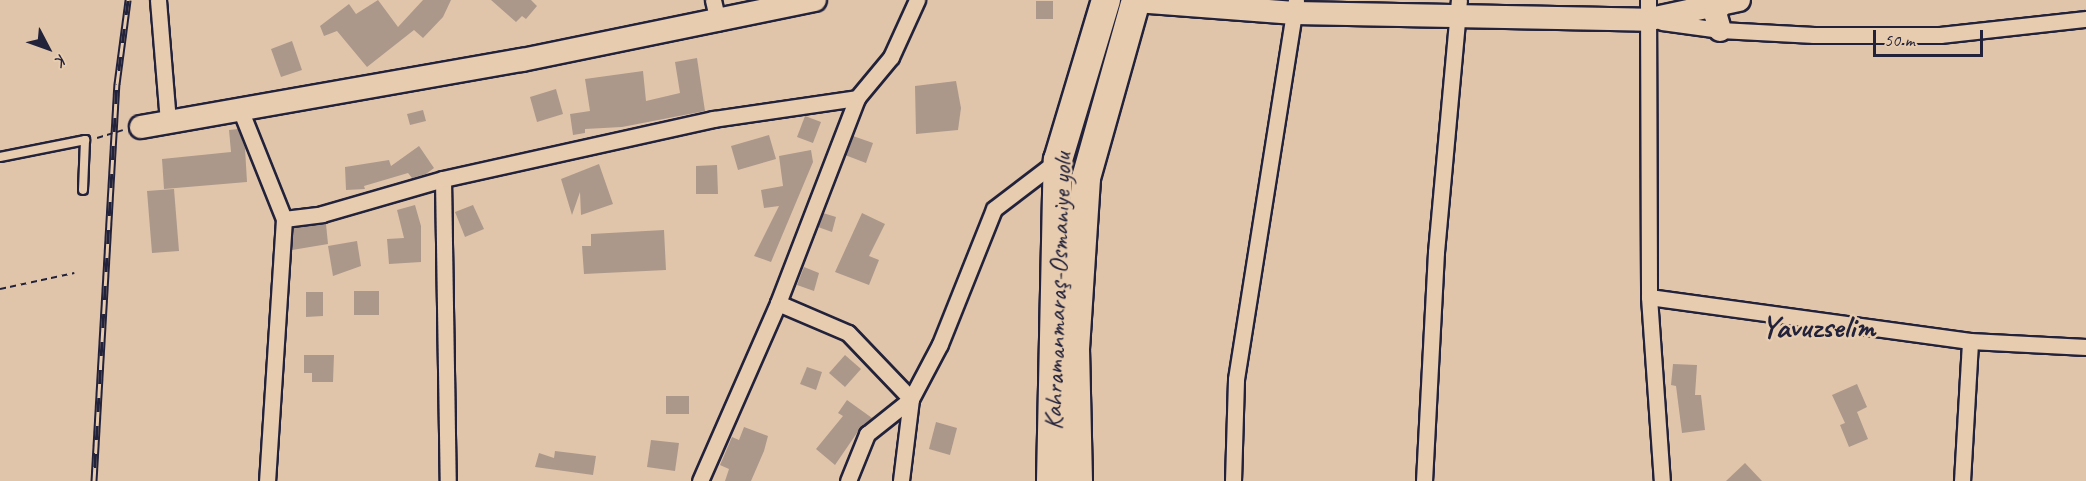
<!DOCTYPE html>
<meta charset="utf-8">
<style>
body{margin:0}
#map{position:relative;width:2086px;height:481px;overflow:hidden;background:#e0c5aa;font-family:Caveat,sans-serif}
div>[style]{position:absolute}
.building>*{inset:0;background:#ab988b}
.path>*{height:2px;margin-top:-1px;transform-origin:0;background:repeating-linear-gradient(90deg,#22223b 0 6px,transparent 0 10.5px)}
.roads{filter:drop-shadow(2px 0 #22223b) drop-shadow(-2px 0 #22223b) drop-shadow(0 2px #22223b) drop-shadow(0 -2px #22223b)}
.lane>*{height:8px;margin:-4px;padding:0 4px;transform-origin:4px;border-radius:4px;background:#e8ccaf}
.street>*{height:15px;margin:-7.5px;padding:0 7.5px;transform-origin:7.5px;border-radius:7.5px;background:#e8ccaf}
.secondary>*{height:22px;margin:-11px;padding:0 11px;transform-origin:11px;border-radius:11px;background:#e8ccaf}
.highway>*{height:28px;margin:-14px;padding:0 14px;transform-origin:14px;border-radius:14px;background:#e8ccaf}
.rail>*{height:7px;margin-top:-3.5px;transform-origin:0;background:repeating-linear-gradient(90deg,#e8ccaf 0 14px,#22223b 0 28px);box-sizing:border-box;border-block:2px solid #22223b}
span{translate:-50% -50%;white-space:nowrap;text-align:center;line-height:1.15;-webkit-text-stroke:5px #e8ccaf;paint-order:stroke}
.street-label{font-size:26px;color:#22223b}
.district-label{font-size:32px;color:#22223b;font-weight:700}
.north{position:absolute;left:18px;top:18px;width:60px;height:60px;-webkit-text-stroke:4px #e8ccaf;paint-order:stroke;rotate:131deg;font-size:16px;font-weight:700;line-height:24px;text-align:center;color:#22223b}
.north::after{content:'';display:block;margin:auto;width:21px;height:27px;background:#22223b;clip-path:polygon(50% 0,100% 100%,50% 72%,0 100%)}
.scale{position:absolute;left:1873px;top:30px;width:110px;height:27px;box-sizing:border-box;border:3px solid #22223b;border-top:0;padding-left:8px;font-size:18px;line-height:21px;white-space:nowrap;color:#22223b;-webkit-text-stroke:4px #e8ccaf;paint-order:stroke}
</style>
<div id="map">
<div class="building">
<div style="clip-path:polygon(378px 0,398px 27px,423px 0,451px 0,443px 17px,423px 38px,414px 30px,367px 67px,337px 31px,324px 36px,320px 26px,349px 4px,356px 14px)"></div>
<div style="clip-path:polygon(491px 0,531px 0,537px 6px,526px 19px,522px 16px,516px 22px)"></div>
<div style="clip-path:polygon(1036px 1px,1053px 1px,1053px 19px,1036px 19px)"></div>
<div style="clip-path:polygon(292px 41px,302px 70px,281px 77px,271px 49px)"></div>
<div style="clip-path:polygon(697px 58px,705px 111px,622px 127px,585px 129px,585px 133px,573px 135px,570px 114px,590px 111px,585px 79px,643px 71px,646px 101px,680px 93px,675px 62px)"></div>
<div style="clip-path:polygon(956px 81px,961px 108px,958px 130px,916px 134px,915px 86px)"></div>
<div style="clip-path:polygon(556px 89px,563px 114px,537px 122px,530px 97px)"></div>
<div style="clip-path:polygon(423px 110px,426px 121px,410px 125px,407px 114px)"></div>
<div style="clip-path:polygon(805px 116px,821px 122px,813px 143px,797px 137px)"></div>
<div style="clip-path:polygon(238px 129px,245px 148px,247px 182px,164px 189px,162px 159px,231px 152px,229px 130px)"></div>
<div style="clip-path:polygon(769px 135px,776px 159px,738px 170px,731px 146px)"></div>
<div style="clip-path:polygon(853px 136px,873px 143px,866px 163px,845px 155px)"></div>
<div style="clip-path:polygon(419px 146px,434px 168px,426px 174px,412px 178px,408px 173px,364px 186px,365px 189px,346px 190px,345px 167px,389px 160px,391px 166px)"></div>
<div style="clip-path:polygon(811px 150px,813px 162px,771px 262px,754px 256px,779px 206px,764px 208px,761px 190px,783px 186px,779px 156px)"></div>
<div style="clip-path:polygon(599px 164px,613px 204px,581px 215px,580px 192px,572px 215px,561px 179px)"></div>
<div style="clip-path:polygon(717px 165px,718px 194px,696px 194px,696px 166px)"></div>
<div style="clip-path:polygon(174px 189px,179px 251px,152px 253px,147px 191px)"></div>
<div style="clip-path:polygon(415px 205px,421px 226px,421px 262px,389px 264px,387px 239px,404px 238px,397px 210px)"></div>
<div style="clip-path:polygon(473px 205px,484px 229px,465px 237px,455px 212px)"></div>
<div style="clip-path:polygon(823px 213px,836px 217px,832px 232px,818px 227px)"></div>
<div style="clip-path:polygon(862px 213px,885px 224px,869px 256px,879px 260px,869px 285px,835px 272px)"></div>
<div style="clip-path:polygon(326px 224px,328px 244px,292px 250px,293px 228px)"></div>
<div style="clip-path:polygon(664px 230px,666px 270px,584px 274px,582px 246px,591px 246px,591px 234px)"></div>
<div style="clip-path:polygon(357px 241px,361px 266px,333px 276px,328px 246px)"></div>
<div style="clip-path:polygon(804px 267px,819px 273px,814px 291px,797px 285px)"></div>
<div style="clip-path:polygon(354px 291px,379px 291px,379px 315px,354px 315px)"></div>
<div style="clip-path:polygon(306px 292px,323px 292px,323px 316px,306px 317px)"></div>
<div style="clip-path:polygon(304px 355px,334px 355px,333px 382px,312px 382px,312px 373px,304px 373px)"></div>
<div style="clip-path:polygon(845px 355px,861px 369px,845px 387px,829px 373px)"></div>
<div style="clip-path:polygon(1673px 364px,1697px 365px,1695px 395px,1701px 395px,1705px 430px,1682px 433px,1676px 386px,1671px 385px)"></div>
<div style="clip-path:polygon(807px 367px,822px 372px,816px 390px,800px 384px)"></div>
<div style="clip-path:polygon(1857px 384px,1867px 407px,1857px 412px,1868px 439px,1849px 447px,1840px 425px,1845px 423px,1832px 395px)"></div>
<div style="clip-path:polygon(666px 396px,689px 396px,689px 414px,666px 414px)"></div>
<div style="clip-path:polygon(847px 400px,872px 418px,861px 427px,835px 465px,816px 449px,843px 416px,838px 413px)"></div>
<div style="clip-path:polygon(936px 422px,957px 428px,950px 455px,929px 449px)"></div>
<div style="clip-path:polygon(744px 427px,768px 436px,764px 451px,751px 481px,725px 481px,729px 469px,720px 465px,732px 437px,739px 440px)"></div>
<div style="clip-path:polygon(651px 440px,679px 443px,675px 471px,647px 467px)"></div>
<div style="clip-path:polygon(555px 451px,596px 456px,593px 475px,535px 467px,539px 453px,554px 458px)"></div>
<div style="clip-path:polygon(1745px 463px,1762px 481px,1726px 481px)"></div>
</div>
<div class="path">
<div style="left:97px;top:138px;width:27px;rotate:-17deg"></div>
<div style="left:0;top:289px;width:76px;rotate:-12.2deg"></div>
</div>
<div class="roads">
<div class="lane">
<div style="left:0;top:157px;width:87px;rotate:-11.3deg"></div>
<div style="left:85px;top:140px;width:50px;rotate:92.3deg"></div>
</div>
<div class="street">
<div style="left:158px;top:0;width:122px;rotate:85.3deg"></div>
<div style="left:713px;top:0;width:23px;rotate:77deg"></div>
<div style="left:1648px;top:0;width:297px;rotate:89.8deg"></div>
<div style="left:1649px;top:297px;width:184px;rotate:86deg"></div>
<div style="left:1662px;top:22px;width:59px;rotate:7.9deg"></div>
<div style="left:1720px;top:30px;width:94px;rotate:3deg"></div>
<div style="left:1814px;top:35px;width:126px"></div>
<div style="left:1940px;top:35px;width:147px;rotate:-6.3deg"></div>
<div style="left:240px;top:109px;width:118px;rotate:68.2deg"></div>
<div style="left:284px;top:219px;width:263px;rotate:93.7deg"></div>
<div style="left:443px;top:179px;width:302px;rotate:89.1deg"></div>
<div style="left:284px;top:219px;width:38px;rotate:-7deg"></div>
<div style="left:322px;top:214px;width:126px;rotate:-16.1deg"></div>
<div style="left:443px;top:179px;width:277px;rotate:-12.5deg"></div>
<div style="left:713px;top:119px;width:146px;rotate:-8.3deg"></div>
<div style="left:1649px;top:297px;width:324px;rotate:7.8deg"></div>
<div style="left:1970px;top:341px;width:116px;rotate:3deg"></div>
<div style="left:778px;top:303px;width:76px;rotate:23.2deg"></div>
<div style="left:848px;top:333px;width:91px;rotate:46.3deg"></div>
<div style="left:911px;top:399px;width:83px;rotate:97deg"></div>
<div style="left:700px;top:481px;width:194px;rotate:-66.3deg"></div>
<div style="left:778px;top:303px;width:220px;rotate:-68.9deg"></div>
<div style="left:857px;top:98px;width:53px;rotate:-50.3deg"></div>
<div style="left:891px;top:57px;width:63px;rotate:-65.5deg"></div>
<div style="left:848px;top:481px;width:51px;rotate:-68deg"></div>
<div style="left:867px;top:434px;width:56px;rotate:-38.5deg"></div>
<div style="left:911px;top:399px;width:62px;rotate:-62.2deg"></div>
<div style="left:940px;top:344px;width:145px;rotate:-68.2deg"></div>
<div style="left:994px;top:209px;width:81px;rotate:-37.4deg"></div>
<div style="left:1233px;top:481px;width:102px;rotate:-88.3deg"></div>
<div style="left:1236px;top:379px;width:384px;rotate:-81deg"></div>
<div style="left:1424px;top:481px;width:229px;rotate:-87deg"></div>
<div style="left:1436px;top:252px;width:253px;rotate:-84.8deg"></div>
<div style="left:1962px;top:481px;width:140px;rotate:-86.7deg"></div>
</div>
<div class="secondary">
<div style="left:1136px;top:1px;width:159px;rotate:4.3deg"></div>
<div style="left:1295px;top:13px;width:351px;rotate:1.1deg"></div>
<div style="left:1646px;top:20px;width:95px;rotate:-12.1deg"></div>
<div style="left:1720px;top:30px;width:18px;rotate:-106deg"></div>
<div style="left:1715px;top:13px;width:11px;rotate:-56deg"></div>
<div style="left:141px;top:127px;width:387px;rotate:-10deg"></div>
<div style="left:522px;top:60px;width:299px;rotate:-11.6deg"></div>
</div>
<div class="highway">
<div style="left:1051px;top:481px;width:321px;rotate:-88.8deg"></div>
<div style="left:1058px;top:160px;width:167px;rotate:-73.3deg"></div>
<div style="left:1078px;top:481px;width:132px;rotate:-91.3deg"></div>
<div style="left:1075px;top:349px;width:171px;rotate:-86.3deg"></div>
<div style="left:1086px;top:178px;width:185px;rotate:-74.3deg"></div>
</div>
</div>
<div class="rail">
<div style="left:94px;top:481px;width:398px;rotate:-86.7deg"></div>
<div style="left:117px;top:84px;width:85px;rotate:-82.5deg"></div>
</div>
<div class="street-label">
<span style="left:1058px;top:291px;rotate:-88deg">Kahramanmaraş-Osmaniye yolu</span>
</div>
<div class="district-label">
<span style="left:1818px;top:327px">Yavuzselim</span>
</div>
<div class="north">K</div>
<div class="scale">50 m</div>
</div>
